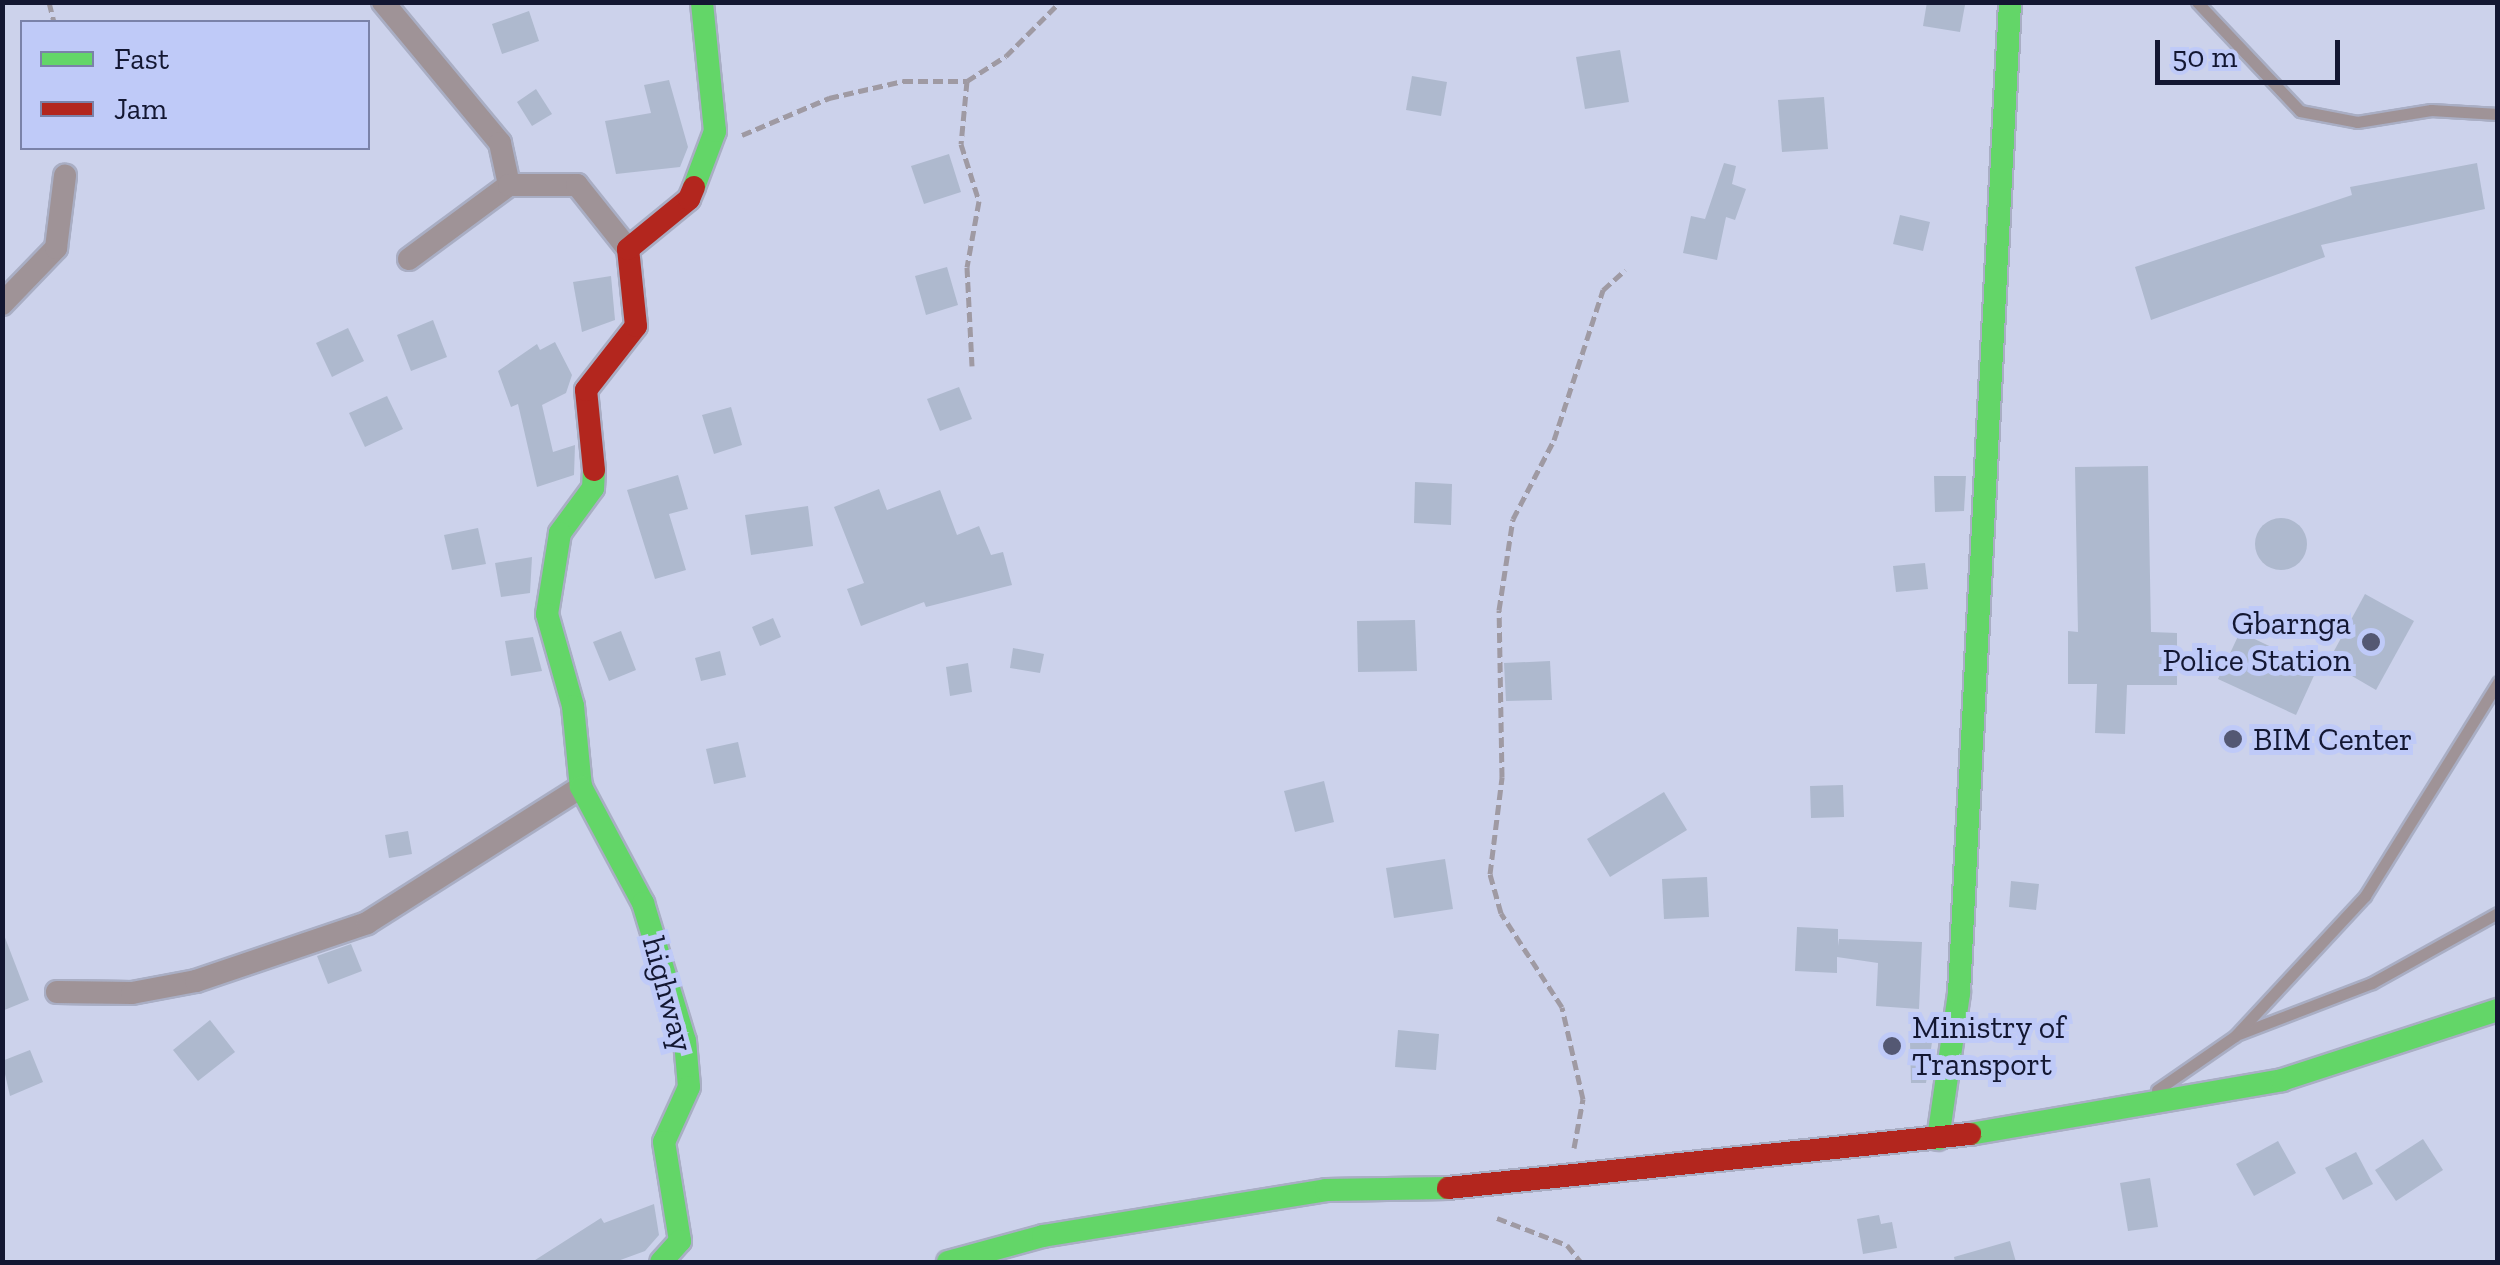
<!DOCTYPE html>
<style>
body{margin:0}
#map{position:relative;width:2500px;height:1265px;overflow:hidden;background:#ccd2eb;font-family:"Zilla Slab",serif}
div>[style]{position:absolute}
.building>*{inset:0;background:#aeb9ce}
.round{border-radius:50%}
.path>*{height:5px;margin-top:-2.5px;transform-origin:0;background:repeating-linear-gradient(90deg,#9f9aa3 0 10px,transparent 0 15px)}
.roads{filter:drop-shadow(2px 0 #a9aec4) drop-shadow(-2px 0 #a9aec4) drop-shadow(0 2px #a9aec4) drop-shadow(0 -2px #a9aec4)}
.lane>*{height:11px;margin:-5.5px;padding:0 5.5px;transform-origin:5.5px;border-radius:5.5px;background:#9f9397}
.street>*{height:22px;margin:-11px;padding:0 11px;transform-origin:11px;border-radius:11px;background:#9f9397}
.fast>*{height:22px;margin:-11px;padding:0 11px;transform-origin:11px;border-radius:11px;background:#63d668}
.jam>*{height:22px;margin:-11px;padding:0 11px;transform-origin:11px;border-radius:11px;background:#b3261e}
.dots>*{width:28px;height:28px;translate:-50% -50%;box-sizing:border-box;border:5px solid #bfcaf8;border-radius:50%}
span{translate:-50% -50%;white-space:nowrap;text-align:center;line-height:1.15;-webkit-text-stroke:10px #bfcaf8;paint-order:stroke}
.poi-label{font-size:32px;color:#131732}
.right{translate:-100% -50%;text-align:right}
.left{translate:0 -50%;text-align:left}
.street-label{font-size:32px;color:#131732}
.frame{position:absolute;inset:0;border:5px solid #131732;pointer-events:none}
.legend{position:absolute;left:20px;top:20px;width:350px;height:130px;box-sizing:border-box;background:#bfcaf8;border:2px solid #7a82a9;margin:0;padding:12px 18px;list-style:none;font-size:30px;color:#131732}
.legend li{display:flex;align-items:center;gap:20px;height:50px}
.legend b{width:50px;border:2px solid #7a82a9}
.scale{position:absolute;left:2155px;top:40px;width:185px;height:45px;box-sizing:border-box;border:5px solid #131732;border-top:0;padding-left:12px;font-size:30px;line-height:35px;white-space:nowrap;color:#131732;-webkit-text-stroke:8px #bfcaf8;paint-order:stroke}
</style>
<div id="map">
<div class="building">
<div style="clip-path:polygon(1927px 2px,1965px 5px,1960px 32px,1923px 26px)"></div>
<div style="clip-path:polygon(529px 11px,539px 41px,502px 54px,492px 24px)"></div>
<div style="clip-path:polygon(1620px 50px,1629px 102px,1585px 109px,1576px 57px)"></div>
<div style="clip-path:polygon(1412px 76px,1447px 82px,1441px 116px,1406px 110px)"></div>
<div style="clip-path:polygon(669px 80px,688px 147px,680px 167px,616px 174px,605px 121px,651px 113px,644px 85px)"></div>
<div style="clip-path:polygon(536px 89px,552px 114px,532px 126px,517px 102px)"></div>
<div style="clip-path:polygon(1824px 97px,1828px 149px,1782px 152px,1778px 100px)"></div>
<div style="clip-path:polygon(949px 154px,961px 192px,924px 204px,911px 166px)"></div>
<div style="clip-path:polygon(1724px 163px,1736px 166px,1732px 184px,1746px 189px,1735px 220px,1726px 217px,1717px 260px,1683px 253px,1691px 216px,1705px 219px)"></div>
<div style="clip-path:polygon(2477px 163px,2485px 209px,2321px 245px,2325px 257px,2151px 320px,2135px 267px,2352px 195px,2350px 187px)"></div>
<div style="clip-path:polygon(1900px 215px,1930px 222px,1923px 251px,1893px 244px)"></div>
<div style="clip-path:polygon(947px 267px,958px 305px,926px 315px,915px 276px)"></div>
<div style="clip-path:polygon(611px 276px,615px 320px,582px 332px,573px 282px)"></div>
<div style="clip-path:polygon(433px 320px,447px 357px,411px 371px,397px 335px)"></div>
<div style="clip-path:polygon(348px 328px,364px 361px,332px 377px,316px 343px)"></div>
<div style="clip-path:polygon(555px 342px,572px 375px,566px 393px,542px 405px,553px 452px,575px 445px,574px 475px,537px 487px,518px 404px,511px 407px,498px 371px,537px 344px,540px 350px)"></div>
<div style="clip-path:polygon(959px 387px,972px 419px,940px 431px,927px 399px)"></div>
<div style="clip-path:polygon(387px 396px,403px 429px,365px 447px,349px 413px)"></div>
<div style="clip-path:polygon(731px 407px,742px 445px,714px 454px,702px 415px)"></div>
<div style="clip-path:polygon(2148px 466px,2151px 632px,2177px 633px,2177px 685px,2127px 685px,2125px 734px,2095px 733px,2097px 684px,2068px 684px,2068px 631px,2078px 632px,2075px 467px)"></div>
<div style="clip-path:polygon(678px 475px,688px 509px,669px 514px,686px 570px,655px 579px,627px 490px)"></div>
<div style="clip-path:polygon(1934px 476px,1966px 476px,1964px 511px,1935px 512px)"></div>
<div style="clip-path:polygon(1415px 482px,1452px 484px,1451px 525px,1414px 523px)"></div>
<div style="clip-path:polygon(879px 489px,887px 510px,940px 490px,957px 535px,979px 526px,991px 555px,1003px 552px,1012px 585px,926px 607px,924px 602px,861px 626px,847px 589px,864px 583px,834px 507px)"></div>
<div style="clip-path:polygon(808px 506px,813px 546px,751px 555px,745px 515px)"></div>
<div class="round" style="left:2255px;top:518px;width:52px;height:52px"></div>
<div style="clip-path:polygon(478px 528px,486px 564px,452px 570px,444px 535px)"></div>
<div style="clip-path:polygon(532px 557px,530px 593px,501px 597px,495px 563px)"></div>
<div style="clip-path:polygon(1925px 563px,1928px 589px,1896px 592px,1893px 566px)"></div>
<div style="clip-path:polygon(2365px 594px,2414px 621px,2376px 690px,2328px 662px)"></div>
<div style="clip-path:polygon(773px 618px,781px 637px,760px 646px,752px 627px)"></div>
<div style="clip-path:polygon(1415px 620px,1417px 671px,1358px 672px,1357px 621px)"></div>
<div style="clip-path:polygon(621px 631px,636px 670px,609px 681px,593px 642px)"></div>
<div style="clip-path:polygon(2240px 632px,2317px 669px,2296px 715px,2218px 679px)"></div>
<div style="clip-path:polygon(533px 637px,542px 671px,511px 676px,505px 641px)"></div>
<div style="clip-path:polygon(1013px 648px,1044px 654px,1040px 673px,1010px 668px)"></div>
<div style="clip-path:polygon(720px 651px,726px 675px,701px 681px,695px 658px)"></div>
<div style="clip-path:polygon(1550px 661px,1552px 700px,1506px 701px,1504px 663px)"></div>
<div style="clip-path:polygon(968px 663px,972px 692px,950px 696px,946px 667px)"></div>
<div style="clip-path:polygon(738px 742px,746px 777px,714px 784px,706px 749px)"></div>
<div style="clip-path:polygon(1324px 781px,1334px 822px,1295px 832px,1284px 791px)"></div>
<div style="clip-path:polygon(1843px 785px,1844px 817px,1811px 818px,1810px 786px)"></div>
<div style="clip-path:polygon(1664px 792px,1687px 830px,1610px 877px,1587px 839px)"></div>
<div style="clip-path:polygon(408px 831px,412px 854px,389px 858px,385px 835px)"></div>
<div style="clip-path:polygon(1445px 859px,1453px 909px,1394px 918px,1386px 868px)"></div>
<div style="clip-path:polygon(1707px 877px,1709px 917px,1664px 919px,1662px 879px)"></div>
<div style="clip-path:polygon(2011px 881px,2039px 884px,2036px 910px,2009px 907px)"></div>
<div style="clip-path:polygon(1797px 927px,1838px 929px,1838px 946px,1839px 939px,1922px 942px,1919px 1009px,1876px 1006px,1878px 963px,1837px 957px,1837px 973px,1795px 971px)"></div>
<div style="clip-path:polygon(4px 935px,29px 1000px,2px 1011px,2px 936px)"></div>
<div style="clip-path:polygon(351px 944px,362px 971px,328px 984px,317px 956px)"></div>
<div style="clip-path:polygon(210px 1020px,235px 1052px,198px 1081px,173px 1050px)"></div>
<div style="clip-path:polygon(1398px 1030px,1439px 1034px,1436px 1070px,1395px 1067px)"></div>
<div style="clip-path:polygon(1910px 1042px,1932px 1042px,1926px 1083px,1911px 1083px)"></div>
<div style="clip-path:polygon(30px 1050px,43px 1082px,10px 1096px,2px 1061px)"></div>
<div style="clip-path:polygon(2423px 1139px,2443px 1170px,2396px 1201px,2375px 1170px)"></div>
<div style="clip-path:polygon(2278px 1141px,2296px 1173px,2254px 1196px,2236px 1164px)"></div>
<div style="clip-path:polygon(2356px 1152px,2373px 1184px,2343px 1200px,2325px 1168px)"></div>
<div style="clip-path:polygon(2150px 1178px,2158px 1227px,2128px 1231px,2120px 1183px)"></div>
<div style="clip-path:polygon(654px 1204px,659px 1235px,645px 1251px,615px 1262px,532px 1262px,601px 1218px,604px 1223px)"></div>
<div style="clip-path:polygon(1879px 1215px,1881px 1224px,1892px 1222px,1897px 1248px,1863px 1254px,1857px 1219px)"></div>
<div style="clip-path:polygon(2010px 1241px,2016px 1262px,1955px 1262px,1954px 1257px)"></div>
</div>
<div class="path">
<div style="left:49px;top:2px;width:21px;rotate:76deg"></div>
<div style="left:967px;top:81px;width:63px;rotate:95.4deg"></div>
<div style="left:961px;top:144px;width:60px;rotate:72.5deg"></div>
<div style="left:979px;top:201px;width:67px;rotate:100.3deg"></div>
<div style="left:967px;top:267px;width:99px;rotate:87.1deg"></div>
<div style="left:742px;top:135px;width:95px;rotate:-23deg"></div>
<div style="left:829px;top:98px;width:76px;rotate:-12.9deg"></div>
<div style="left:903px;top:81px;width:64px"></div>
<div style="left:967px;top:81px;width:46px;rotate:-32.7deg"></div>
<div style="left:1006px;top:56px;width:76px;rotate:-45deg"></div>
<div style="left:1574px;top:1148px;width:50px;rotate:-79.6deg"></div>
<div style="left:1583px;top:1099px;width:94px;rotate:-102.9deg"></div>
<div style="left:1562px;top:1007px;width:112px;rotate:-123deg"></div>
<div style="left:1501px;top:913px;width:41px;rotate:-105.8deg"></div>
<div style="left:1490px;top:874px;width:98px;rotate:-82.9deg"></div>
<div style="left:1502px;top:777px;width:167px;rotate:-91deg"></div>
<div style="left:1499px;top:610px;width:92px;rotate:-81.3deg"></div>
<div style="left:1513px;top:519px;width:89px;rotate:-62.6deg"></div>
<div style="left:1554px;top:440px;width:158px;rotate:-71.9deg"></div>
<div style="left:1603px;top:290px;width:30px;rotate:-42deg"></div>
<div style="left:1497px;top:1218px;width:75px;rotate:21.1deg"></div>
<div style="left:1567px;top:1245px;width:22px;rotate:51deg"></div>
</div>
<div class="roads">
<div class="lane">
<div style="left:2197px;top:2px;width:150px;rotate:46.6deg"></div>
<div style="left:2300px;top:111px;width:58px;rotate:10.9deg"></div>
<div style="left:2357px;top:122px;width:75px;rotate:-9.2deg"></div>
<div style="left:2431px;top:110px;width:67px;rotate:3.4deg"></div>
<div style="left:2239px;top:1034px;width:142px;rotate:-21deg"></div>
<div style="left:2372px;top:983px;width:144px;rotate:-29.1deg"></div>
<div style="left:2157px;top:1090px;width:95px;rotate:-34.7deg"></div>
<div style="left:2235px;top:1036px;width:191px;rotate:-47.1deg"></div>
<div style="left:2365px;top:896px;width:252px;rotate:-58.1deg"></div>
</div>
<div class="street">
<div style="left:383px;top:2px;width:183px;rotate:50.3deg"></div>
<div style="left:500px;top:143px;width:43px;rotate:77.9deg"></div>
<div style="left:409px;top:259px;width:124px;rotate:-36.5deg"></div>
<div style="left:509px;top:185px;width:68px"></div>
<div style="left:577px;top:185px;width:82px;rotate:51.4deg"></div>
<div style="left:2px;top:304px;width:78px;rotate:-46deg"></div>
<div style="left:56px;top:248px;width:73px;rotate:-82.9deg"></div>
<div style="left:57px;top:992px;width:75px;rotate:0.8deg"></div>
<div style="left:132px;top:993px;width:65px;rotate:-10.6deg"></div>
<div style="left:196px;top:981px;width:181px;rotate:-18.7deg"></div>
<div style="left:367px;top:923px;width:254px;rotate:-32.4deg"></div>
</div>
<div class="fast">
<div style="left:694px;top:187px;width:60px;rotate:-69.4deg"></div>
<div style="left:715px;top:131px;width:130px;rotate:-95.8deg"></div>
<div style="left:594px;top:470px;width:18px;rotate:93deg"></div>
<div style="left:593px;top:488px;width:56px;rotate:126.3deg"></div>
<div style="left:560px;top:533px;width:82px;rotate:99.1deg"></div>
<div style="left:547px;top:614px;width:96px;rotate:74.2deg"></div>
<div style="left:573px;top:706px;width:81px;rotate:84.4deg"></div>
<div style="left:581px;top:787px;width:132px;rotate:61.9deg"></div>
<div style="left:643px;top:903px;width:144px;rotate:73.1deg"></div>
<div style="left:685px;top:1041px;width:46px;rotate:85deg"></div>
<div style="left:689px;top:1087px;width:60px;rotate:114.4deg"></div>
<div style="left:664px;top:1142px;width:100px;rotate:80.8deg"></div>
<div style="left:680px;top:1241px;width:28px;rotate:132deg"></div>
<div style="left:1970px;top:1134px;width:317px;rotate:-9.8deg"></div>
<div style="left:2282px;top:1080px;width:227px;rotate:-18deg"></div>
<div style="left:1938px;top:1139px;width:148px;rotate:-81.8deg"></div>
<div style="left:1959px;top:993px;width:992px;rotate:-87.05deg"></div>
<div style="left:948px;top:1262px;width:98px;rotate:-15.3deg"></div>
<div style="left:1043px;top:1236px;width:287px;rotate:-9.2deg"></div>
<div style="left:1326px;top:1190px;width:122px;rotate:-0.9deg"></div>
</div>
<div class="jam">
<div style="left:594px;top:470px;width:80px;rotate:-95.7deg"></div>
<div style="left:586px;top:390px;width:81px;rotate:-52deg"></div>
<div style="left:636px;top:326px;width:77px;rotate:-95.9deg"></div>
<div style="left:628px;top:249px;width:79px;rotate:-39.3deg"></div>
<div style="left:689px;top:199px;width:13px;rotate:-67deg"></div>
<div style="left:1448px;top:1188px;width:525px;rotate:-5.91deg"></div>
</div>
</div>
<div class="dots">
<div style="left:2371px;top:642px;background:#545873"></div>
<div style="left:2233px;top:739px;background:#545873"></div>
<div style="left:1892px;top:1046px;background:#545873"></div>
</div>
<div class="poi-label">
<span class="right" style="left:2351px;top:642px">Gbarnga<br>Police Station</span>
<span class="left" style="left:2253px;top:739px">BIM Center</span>
<span class="left" style="left:1912px;top:1046px">Ministry of<br>Transport</span>
</div>
<div class="street-label">
<span style="left:668px;top:994px;rotate:75deg">highway</span>
</div>
<div class="frame"></div>
<ul class="legend">
<li><b style="height:12px;background:#63d668"></b>Fast</li>
<li><b style="height:12px;background:#b3261e"></b>Jam</li>
</ul>
<div class="scale">50 m</div>
</div>
